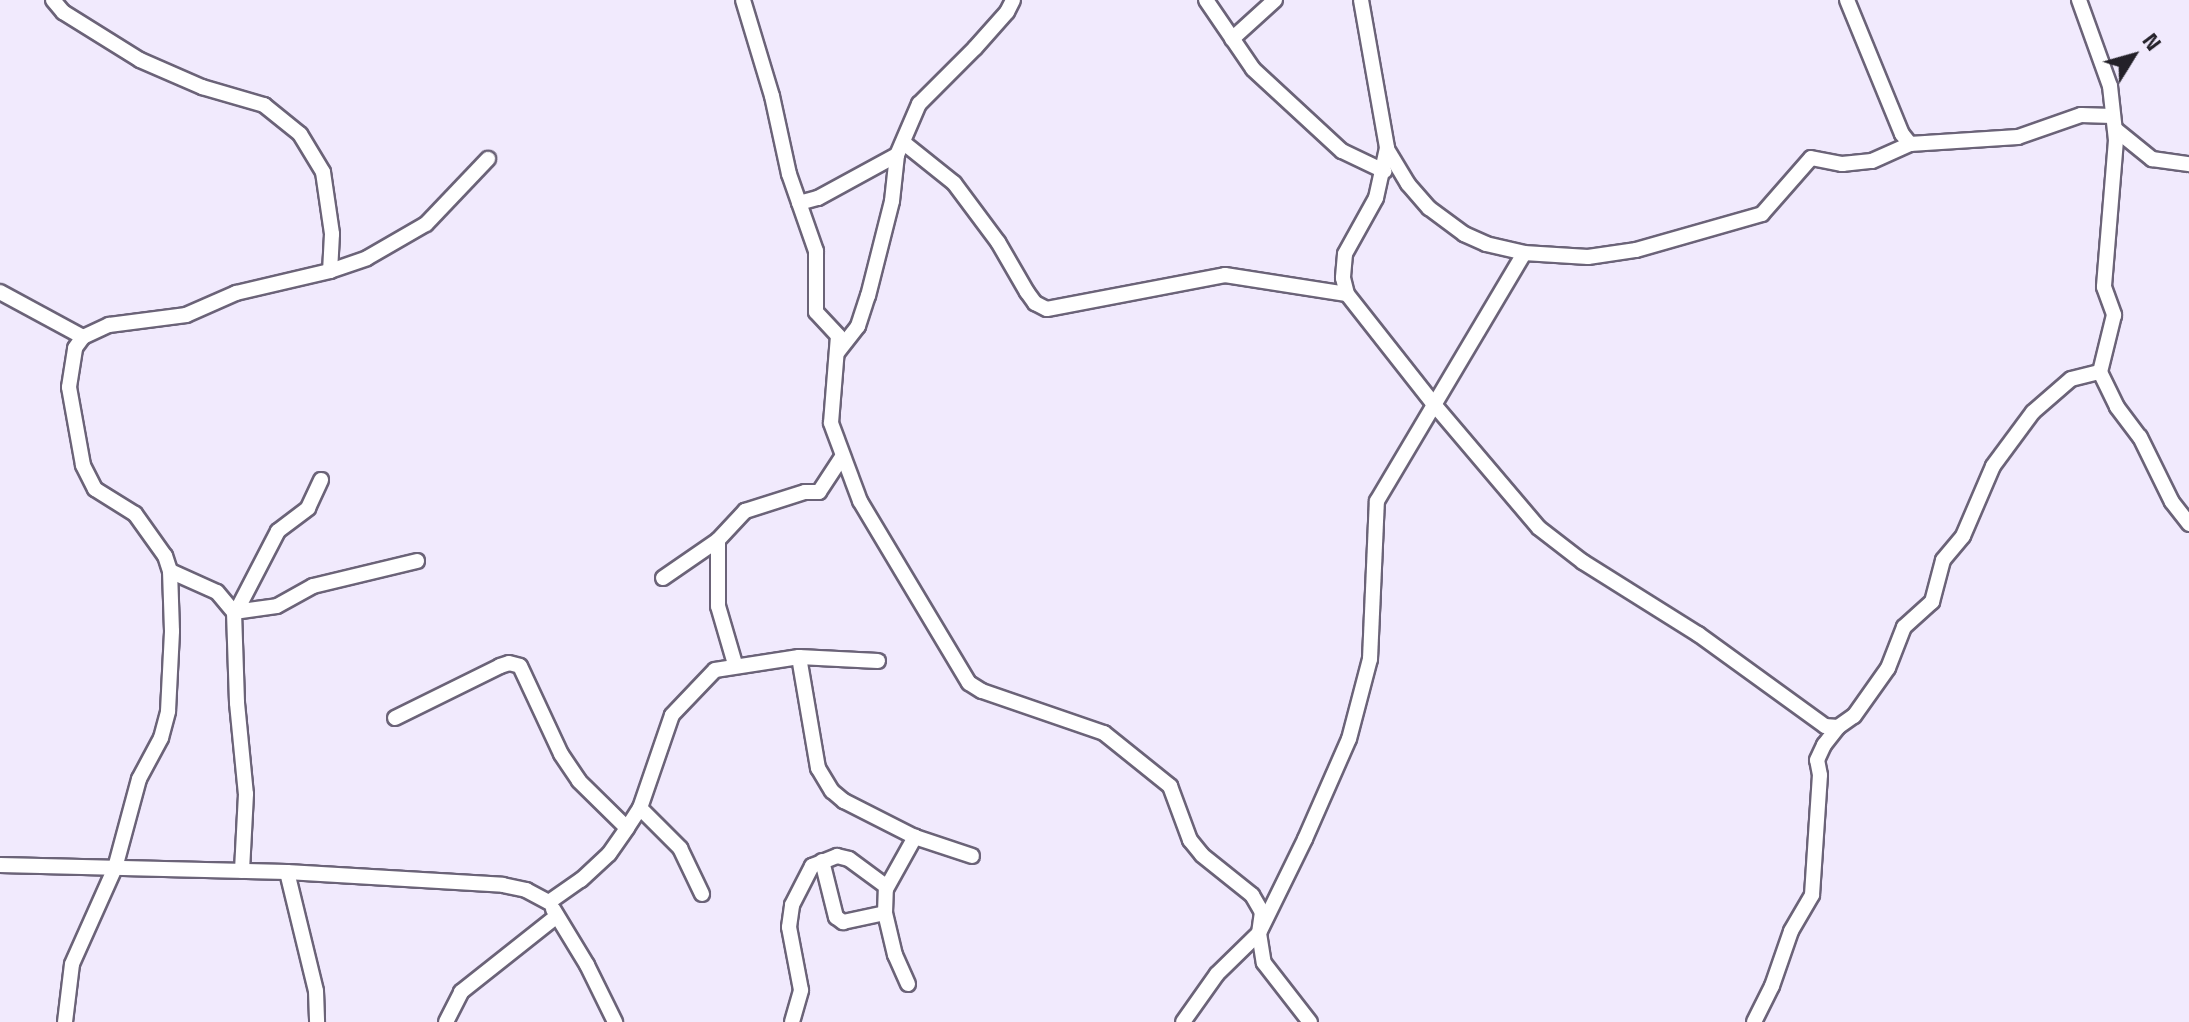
<!DOCTYPE html>
<style>
body{margin:0}
#map{position:relative;width:2189px;height:1022px;overflow:hidden;background:#f1eafd;font-family:"Titillium Web",sans-serif}
div>[style]{position:absolute}
.roads{filter:drop-shadow(2px 0 #6b6378) drop-shadow(-2px 0 #6b6378) drop-shadow(0 2px #6b6378) drop-shadow(0 -2px #6b6378)}
.minor>*{height:14px;margin:-7px;padding:0 7px;transform-origin:7px;border-radius:7px;background:#fff}
span{translate:-50% -50%;white-space:nowrap;text-align:center;line-height:1.15;-webkit-text-stroke:7px #f1eafd;paint-order:stroke}
.north{position:absolute;left:2093px;top:16px;width:80px;height:80px;-webkit-text-stroke:6px #f1eafd;paint-order:stroke;rotate:53deg;font-size:22px;font-weight:700;line-height:32px;text-align:center;color:#242129}
.north::after{content:'';display:block;margin:auto;width:28px;height:36px;background:#242129;clip-path:polygon(50% 0,100% 100%,50% 72%,0 100%)}
</style>
<div id="map">
<div class="roads">
<div class="minor">
<div style="left:53px;top:0;width:16px;rotate:50deg"></div>
<div style="left:63px;top:12px;width:91px;rotate:31.9deg"></div>
<div style="left:140px;top:60px;width:68px;rotate:23.5deg"></div>
<div style="left:202px;top:87px;width:65px;rotate:16.2deg"></div>
<div style="left:264px;top:105px;width:46px;rotate:38.9deg"></div>
<div style="left:300px;top:134px;width:44px;rotate:58.8deg"></div>
<div style="left:323px;top:172px;width:63px;rotate:81.7deg"></div>
<div style="left:332px;top:234px;width:37px;rotate:93deg"></div>
<div style="left:743px;top:0;width:100px;rotate:73.2deg"></div>
<div style="left:772px;top:96px;width:80px;rotate:77.7deg"></div>
<div style="left:789px;top:174px;width:82px;rotate:70.7deg"></div>
<div style="left:816px;top:251px;width:61px;rotate:90deg"></div>
<div style="left:816px;top:312px;width:33px;rotate:47deg"></div>
<div style="left:838px;top:336px;width:87px;rotate:94.6deg"></div>
<div style="left:831px;top:423px;width:83px;rotate:69.6deg"></div>
<div style="left:860px;top:501px;width:212px;rotate:59.1deg"></div>
<div style="left:969px;top:683px;width:15px;rotate:32deg"></div>
<div style="left:982px;top:691px;width:129px;rotate:19deg"></div>
<div style="left:1104px;top:733px;width:85px;rotate:38.8deg"></div>
<div style="left:1170px;top:786px;width:58px;rotate:69.7deg"></div>
<div style="left:1190px;top:840px;width:19px;rotate:51deg"></div>
<div style="left:1202px;top:855px;width:64px;rotate:38.7deg"></div>
<div style="left:1252px;top:895px;width:20px;rotate:60deg"></div>
<div style="left:1262px;top:912px;width:21px;rotate:98deg"></div>
<div style="left:1259px;top:933px;width:30px;rotate:81deg"></div>
<div style="left:1264px;top:963px;width:75px;rotate:52.1deg"></div>
<div style="left:1206px;top:0;width:83px;rotate:55.7deg"></div>
<div style="left:1253px;top:69px;width:121px;rotate:42.7deg"></div>
<div style="left:1342px;top:151px;width:47px;rotate:25.5deg"></div>
<div style="left:1361px;top:0;width:150px;rotate:80deg"></div>
<div style="left:1387px;top:148px;width:51px;rotate:102.4deg"></div>
<div style="left:1376px;top:198px;width:64px;rotate:119deg"></div>
<div style="left:1345px;top:254px;width:24px;rotate:95deg"></div>
<div style="left:1343px;top:278px;width:16px;rotate:76deg"></div>
<div style="left:1347px;top:294px;width:137px;rotate:51.8deg"></div>
<div style="left:1432px;top:402px;width:165px;rotate:49.7deg"></div>
<div style="left:1539px;top:528px;width:56px;rotate:37.7deg"></div>
<div style="left:1583px;top:562px;width:136px;rotate:32.1deg"></div>
<div style="left:1698px;top:634px;width:157px;rotate:35.9deg"></div>
<div style="left:1825px;top:726px;width:13px;rotate:4deg"></div>
<div style="left:1838px;top:727px;width:19px;rotate:-35deg"></div>
<div style="left:1854px;top:716px;width:59px;rotate:-54.7deg"></div>
<div style="left:1888px;top:668px;width:44px;rotate:-68.7deg"></div>
<div style="left:1904px;top:627px;width:38px;rotate:-42deg"></div>
<div style="left:1932px;top:602px;width:43px;rotate:-75.3deg"></div>
<div style="left:1943px;top:560px;width:31px;rotate:-50deg"></div>
<div style="left:1963px;top:536px;width:76px;rotate:-66.8deg"></div>
<div style="left:1993px;top:466px;width:67px;rotate:-53.5deg"></div>
<div style="left:2033px;top:412px;width:50px;rotate:-41deg"></div>
<div style="left:2071px;top:379px;width:30px;rotate:-14deg"></div>
<div style="left:1847px;top:0;width:145px;rotate:67.7deg"></div>
<div style="left:1902px;top:134px;width:13px;rotate:51deg"></div>
<div style="left:1910px;top:144px;width:108px;rotate:-3.7deg"></div>
<div style="left:2018px;top:137px;width:67px;rotate:-19.2deg"></div>
<div style="left:2081px;top:115px;width:31px;rotate:2deg"></div>
<div style="left:2079px;top:0;width:91px;rotate:70.2deg"></div>
<div style="left:2110px;top:86px;width:54px;rotate:83.7deg"></div>
<div style="left:2116px;top:140px;width:147px;rotate:94.7deg"></div>
<div style="left:2104px;top:287px;width:30px;rotate:70deg"></div>
<div style="left:2114px;top:315px;width:59px;rotate:103.8deg"></div>
<div style="left:2100px;top:372px;width:39px;rotate:64deg"></div>
<div style="left:2117px;top:407px;width:38px;rotate:53deg"></div>
<div style="left:2140px;top:437px;width:72px;rotate:63.8deg"></div>
<div style="left:2172px;top:502px;width:28px;rotate:52deg"></div>
<div style="left:1232px;top:39px;width:58px;rotate:-42.2deg"></div>
<div style="left:2115px;top:129px;width:48px;rotate:39deg"></div>
<div style="left:2152px;top:159px;width:37px;rotate:8deg"></div>
<div style="left:904px;top:143px;width:64px;rotate:38.7deg"></div>
<div style="left:954px;top:183px;width:74px;rotate:53.3deg"></div>
<div style="left:998px;top:242px;width:58px;rotate:59.9deg"></div>
<div style="left:1027px;top:292px;width:14px;rotate:54deg"></div>
<div style="left:1035px;top:303px;width:13px;rotate:27deg"></div>
<div style="left:1047px;top:309px;width:181px;rotate:-10.8deg"></div>
<div style="left:1225px;top:275px;width:123px;rotate:8.9deg"></div>
<div style="left:1387px;top:149px;width:41px;rotate:59deg"></div>
<div style="left:1408px;top:184px;width:32px;rotate:49deg"></div>
<div style="left:1429px;top:208px;width:44px;rotate:36.6deg"></div>
<div style="left:1464px;top:234px;width:24px;rotate:24deg"></div>
<div style="left:1486px;top:244px;width:39px;rotate:13deg"></div>
<div style="left:1524px;top:253px;width:64px;rotate:3.6deg"></div>
<div style="left:1588px;top:257px;width:49px;rotate:-8.3deg"></div>
<div style="left:1636px;top:250px;width:131px;rotate:-15.9deg"></div>
<div style="left:1762px;top:214px;width:74px;rotate:-48.8deg"></div>
<div style="left:1811px;top:158px;width:32px;rotate:11deg"></div>
<div style="left:1842px;top:164px;width:30px;rotate:-6deg"></div>
<div style="left:1872px;top:161px;width:42px;rotate:-24.1deg"></div>
<div style="left:799px;top:203px;width:20px;rotate:-15deg"></div>
<div style="left:818px;top:198px;width:90px;rotate:-28.6deg"></div>
<div style="left:0;top:292px;width:94px;rotate:28.5deg"></div>
<div style="left:837px;top:353px;width:34px;rotate:-52deg"></div>
<div style="left:858px;top:326px;width:32px;rotate:-72deg"></div>
<div style="left:868px;top:296px;width:98px;rotate:-75.8deg"></div>
<div style="left:892px;top:201px;width:46px;rotate:-83.8deg"></div>
<div style="left:897px;top:155px;width:56px;rotate:-66.7deg"></div>
<div style="left:919px;top:104px;width:79px;rotate:-45deg"></div>
<div style="left:975px;top:48px;width:48px;rotate:-48.4deg"></div>
<div style="left:1007px;top:12px;width:13px;rotate:-63deg"></div>
<div style="left:718px;top:540px;width:66px;rotate:90deg"></div>
<div style="left:718px;top:606px;width:60px;rotate:73.7deg"></div>
<div style="left:170px;top:571px;width:51px;rotate:24.1deg"></div>
<div style="left:217px;top:592px;width:26px;rotate:50deg"></div>
<div style="left:234px;top:612px;width:91px;rotate:88.1deg"></div>
<div style="left:237px;top:703px;width:91px;rotate:84.4deg"></div>
<div style="left:246px;top:794px;width:77px;rotate:93deg"></div>
<div style="left:663px;top:578px;width:67px;rotate:-34.6deg"></div>
<div style="left:718px;top:540px;width:40px;rotate:-47deg"></div>
<div style="left:745px;top:511px;width:63px;rotate:-17.6deg"></div>
<div style="left:805px;top:492px;width:14px"></div>
<div style="left:819px;top:492px;width:42px;rotate:-56.7deg"></div>
<div style="left:234px;top:612px;width:43px;rotate:-7.9deg"></div>
<div style="left:277px;top:606px;width:41px;rotate:-29.1deg"></div>
<div style="left:313px;top:586px;width:107px;rotate:-13.5deg"></div>
<div style="left:236px;top:612px;width:91px;rotate:-62.6deg"></div>
<div style="left:278px;top:531px;width:38px;rotate:-37deg"></div>
<div style="left:308px;top:508px;width:31px;rotate:-65deg"></div>
<div style="left:799px;top:657px;width:113px;rotate:80.3deg"></div>
<div style="left:818px;top:768px;width:27px;rotate:59deg"></div>
<div style="left:832px;top:791px;width:16px;rotate:40deg"></div>
<div style="left:844px;top:801px;width:80px;rotate:26.9deg"></div>
<div style="left:915px;top:837px;width:60px;rotate:18.4deg"></div>
<div style="left:395px;top:718px;width:117px;rotate:-26.3deg"></div>
<div style="left:500px;top:666px;width:9px;rotate:-18deg"></div>
<div style="left:509px;top:663px;width:11px;rotate:15deg"></div>
<div style="left:520px;top:666px;width:97px;rotate:65deg"></div>
<div style="left:561px;top:754px;width:32px;rotate:56deg"></div>
<div style="left:579px;top:781px;width:67px;rotate:44.4deg"></div>
<div style="left:640px;top:808px;width:57px;rotate:45deg"></div>
<div style="left:680px;top:848px;width:51px;rotate:64.4deg"></div>
<div style="left:822px;top:861px;width:58px;rotate:76deg"></div>
<div style="left:836px;top:917px;width:9px;rotate:36deg"></div>
<div style="left:843px;top:922px;width:43px;rotate:-12.1deg"></div>
<div style="left:0;top:865px;width:287px;rotate:1.4deg"></div>
<div style="left:287px;top:872px;width:216px;rotate:3.4deg"></div>
<div style="left:503px;top:885px;width:24px;rotate:12deg"></div>
<div style="left:526px;top:890px;width:26px;rotate:28deg"></div>
<div style="left:549px;top:902px;width:39px;rotate:-35deg"></div>
<div style="left:581px;top:880px;width:38px;rotate:-43deg"></div>
<div style="left:609px;top:854px;width:32px;rotate:-55deg"></div>
<div style="left:627px;top:828px;width:24px;rotate:-57deg"></div>
<div style="left:640px;top:808px;width:98px;rotate:-71deg"></div>
<div style="left:672px;top:715px;width:62px;rotate:-46.3deg"></div>
<div style="left:715px;top:670px;width:85px;rotate:-8.8deg"></div>
<div style="left:799px;top:657px;width:79px;rotate:2.9deg"></div>
<div style="left:287px;top:872px;width:122px;rotate:76.3deg"></div>
<div style="left:316px;top:991px;width:31px;rotate:88deg"></div>
<div style="left:553px;top:909px;width:66px;rotate:58.7deg"></div>
<div style="left:587px;top:965px;width:64px;rotate:63.8deg"></div>
<div style="left:908px;top:984px;width:32px;rotate:-114deg"></div>
<div style="left:895px;top:955px;width:43px;rotate:-103.4deg"></div>
<div style="left:885px;top:913px;width:24px;rotate:-88deg"></div>
<div style="left:886px;top:889px;width:60px;rotate:-60.9deg"></div>
<div style="left:65px;top:1022px;width:58px;rotate:-83.1deg"></div>
<div style="left:72px;top:964px;width:105px;rotate:-65.9deg"></div>
<div style="left:115px;top:868px;width:92px;rotate:-74.9deg"></div>
<div style="left:139px;top:779px;width:47px;rotate:-61.8deg"></div>
<div style="left:161px;top:738px;width:28px;rotate:-75deg"></div>
<div style="left:168px;top:711px;width:80px;rotate:-87.1deg"></div>
<div style="left:172px;top:631px;width:60px;rotate:-91.9deg"></div>
<div style="left:170px;top:571px;width:16px;rotate:-108deg"></div>
<div style="left:165px;top:556px;width:52px;rotate:-125.5deg"></div>
<div style="left:135px;top:514px;width:47px;rotate:-148deg"></div>
<div style="left:95px;top:489px;width:27px;rotate:-117deg"></div>
<div style="left:83px;top:465px;width:79px;rotate:-100.2deg"></div>
<div style="left:69px;top:387px;width:39px;rotate:-81deg"></div>
<div style="left:75px;top:348px;width:14px;rotate:-54deg"></div>
<div style="left:83px;top:337px;width:29px;rotate:-25deg"></div>
<div style="left:109px;top:325px;width:78px;rotate:-7.4deg"></div>
<div style="left:186px;top:315px;width:55px;rotate:-23.7deg"></div>
<div style="left:236px;top:293px;width:97px;rotate:-13.2deg"></div>
<div style="left:330px;top:271px;width:39px;rotate:-19deg"></div>
<div style="left:367px;top:258px;width:68px;rotate:-30deg"></div>
<div style="left:426px;top:224px;width:90px;rotate:-46.4deg"></div>
<div style="left:446px;top:1022px;width:34px;rotate:-63deg"></div>
<div style="left:461px;top:992px;width:122px;rotate:-38.4deg"></div>
<div style="left:792px;top:1022px;width:33px;rotate:-74deg"></div>
<div style="left:801px;top:990px;width:64px;rotate:-100.8deg"></div>
<div style="left:789px;top:927px;width:22px;rotate:-82deg"></div>
<div style="left:792px;top:905px;width:44px;rotate:-62.9deg"></div>
<div style="left:812px;top:866px;width:27px;rotate:-22deg"></div>
<div style="left:837px;top:856px;width:12px;rotate:14deg"></div>
<div style="left:849px;top:859px;width:47px;rotate:36.4deg"></div>
<div style="left:1183px;top:1022px;width:59px;rotate:-54.7deg"></div>
<div style="left:1217px;top:974px;width:59px;rotate:-44.3deg"></div>
<div style="left:1259px;top:933px;width:105px;rotate:-63.9deg"></div>
<div style="left:1305px;top:839px;width:109px;rotate:-66.3deg"></div>
<div style="left:1349px;top:739px;width:83px;rotate:-75.3deg"></div>
<div style="left:1370px;top:659px;width:158px;rotate:-87.5deg"></div>
<div style="left:1377px;top:501px;width:288px;rotate:-59.3deg"></div>
<div style="left:1754px;top:1022px;width:40px;rotate:-63.4deg"></div>
<div style="left:1772px;top:986px;width:58px;rotate:-70.9deg"></div>
<div style="left:1791px;top:931px;width:42px;rotate:-59.7deg"></div>
<div style="left:1812px;top:895px;width:120px;rotate:-86.2deg"></div>
<div style="left:1820px;top:775px;width:15px;rotate:-101deg"></div>
<div style="left:1817px;top:760px;width:17px;rotate:-65deg"></div>
<div style="left:1824px;top:745px;width:23px;rotate:-52deg"></div>
</div>
</div>
<div class="north">N</div>
</div>
